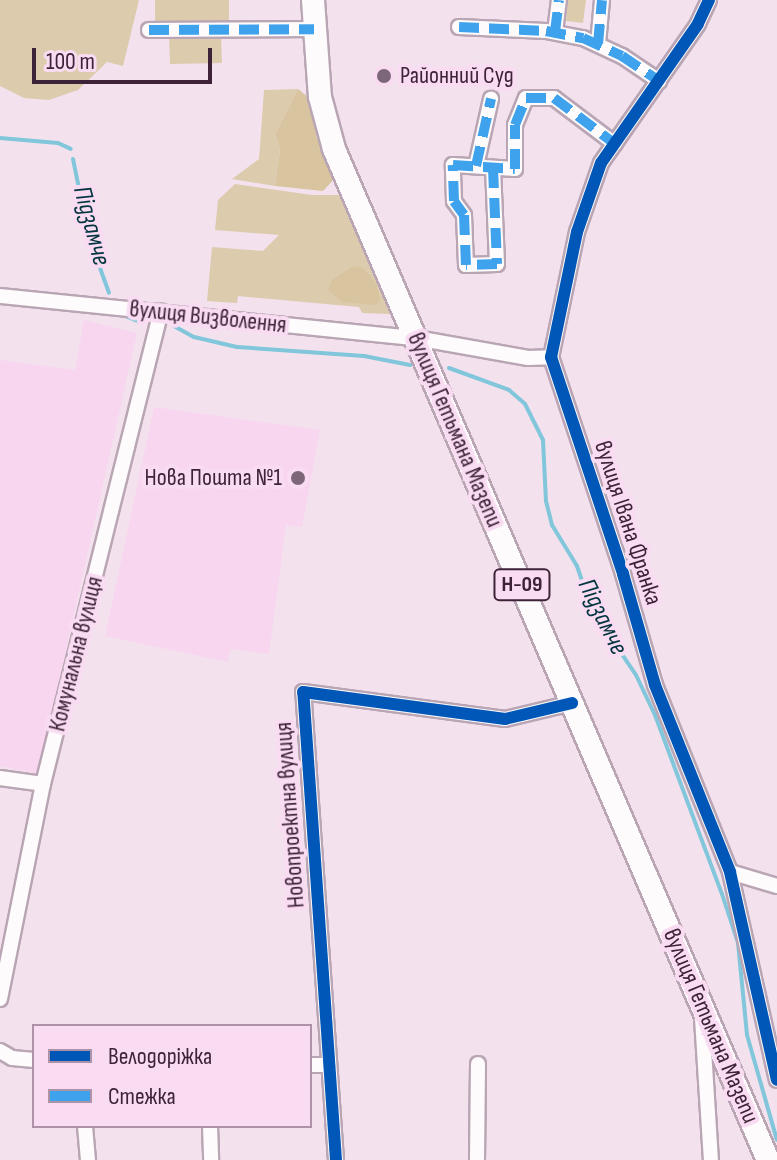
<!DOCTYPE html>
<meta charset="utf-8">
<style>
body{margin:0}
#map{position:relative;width:777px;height:1160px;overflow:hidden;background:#f3e2ee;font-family:"Sofia Sans Condensed",sans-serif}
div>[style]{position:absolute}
.built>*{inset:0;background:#f8d6ef}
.green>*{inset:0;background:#dccbad}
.forest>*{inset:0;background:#d8c59f}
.stream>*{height:4px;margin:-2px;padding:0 2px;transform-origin:2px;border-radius:2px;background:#81c6da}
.roads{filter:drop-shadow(2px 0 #b9a5b4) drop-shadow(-2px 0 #b9a5b4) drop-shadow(0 2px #b9a5b4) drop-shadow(0 -2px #b9a5b4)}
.street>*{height:14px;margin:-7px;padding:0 7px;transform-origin:7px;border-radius:7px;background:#fdfbfc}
.primary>*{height:22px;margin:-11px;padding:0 11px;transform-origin:11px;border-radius:11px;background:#fdfbfc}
.quiet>*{height:10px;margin-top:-5px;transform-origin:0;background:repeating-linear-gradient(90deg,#3fa2ec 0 20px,transparent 0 30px)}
.cycleway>*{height:12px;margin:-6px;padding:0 6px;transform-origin:6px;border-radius:6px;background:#0057b8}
.dots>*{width:22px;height:22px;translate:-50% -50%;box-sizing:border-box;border:4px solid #f9dcf1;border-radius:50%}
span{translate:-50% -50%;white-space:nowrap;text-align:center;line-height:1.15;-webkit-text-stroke:8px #f9dcf1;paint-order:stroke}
.shield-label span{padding:2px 6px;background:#f9dcf1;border:2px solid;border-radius:6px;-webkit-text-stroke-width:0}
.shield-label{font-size:22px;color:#3e2338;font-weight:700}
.poi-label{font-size:24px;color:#3e2338}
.left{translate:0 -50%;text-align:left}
.right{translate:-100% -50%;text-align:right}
.street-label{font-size:24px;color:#3e2338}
.water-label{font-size:26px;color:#01343f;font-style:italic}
.legend{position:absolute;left:32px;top:1024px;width:280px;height:104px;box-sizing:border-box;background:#f9dcf1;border:2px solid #ae92a7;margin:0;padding:10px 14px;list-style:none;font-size:24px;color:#3e2338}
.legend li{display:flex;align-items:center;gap:16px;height:40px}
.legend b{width:40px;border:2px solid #ae92a7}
.scale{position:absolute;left:32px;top:48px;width:180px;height:36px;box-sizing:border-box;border:4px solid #3e2338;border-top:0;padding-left:10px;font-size:24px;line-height:28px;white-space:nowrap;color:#3e2338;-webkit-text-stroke:6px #f9dcf1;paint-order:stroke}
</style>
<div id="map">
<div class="built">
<div style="clip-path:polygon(84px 320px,137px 333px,38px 774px,0 766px,0 360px,75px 370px)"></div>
<div style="clip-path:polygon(154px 407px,320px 430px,302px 527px,286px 525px,269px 654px,230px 649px,228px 662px,105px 636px)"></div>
</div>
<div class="green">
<div style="clip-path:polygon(0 0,139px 0,123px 66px,107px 62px,78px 90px,49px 100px,24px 98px,0 86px)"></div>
<div style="clip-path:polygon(155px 0,229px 0,229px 24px,155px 24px)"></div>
<div style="clip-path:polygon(568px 0,586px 0,583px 23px,566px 21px)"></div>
<div style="clip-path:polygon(169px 34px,221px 35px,222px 63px,170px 64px)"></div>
<div style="clip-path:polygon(298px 89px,275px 134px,280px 149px,275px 186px,232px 179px,259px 159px,264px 90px)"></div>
<div style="clip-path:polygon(235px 184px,312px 195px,342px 195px,390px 314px,362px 313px,359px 307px,238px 296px,237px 303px,207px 301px,212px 247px,263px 251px,279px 235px,215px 230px,218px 200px)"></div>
</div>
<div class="forest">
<div style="clip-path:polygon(298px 89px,308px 97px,317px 138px,335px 178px,323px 191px,275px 186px,280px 149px,275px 134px)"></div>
<div style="clip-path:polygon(353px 266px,363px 268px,376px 283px,380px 300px,376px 305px,342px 302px,328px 290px,332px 280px)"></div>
</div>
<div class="stream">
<div style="left:0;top:138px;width:58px;rotate:4.9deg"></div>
<div style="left:58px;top:143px;width:14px;rotate:25deg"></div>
<div style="left:73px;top:159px;width:50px;rotate:78.5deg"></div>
<div style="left:83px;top:208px;width:32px;rotate:66deg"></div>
<div style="left:96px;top:237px;width:20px;rotate:90deg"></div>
<div style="left:96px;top:257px;width:38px;rotate:70deg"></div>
<div style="left:120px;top:314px;width:22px;rotate:22deg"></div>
<div style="left:174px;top:326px;width:23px;rotate:29deg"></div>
<div style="left:194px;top:337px;width:44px;rotate:13.1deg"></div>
<div style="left:237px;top:347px;width:127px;rotate:4.1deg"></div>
<div style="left:364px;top:356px;width:47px;rotate:11.1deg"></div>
<div style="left:449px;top:368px;width:64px;rotate:20.1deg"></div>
<div style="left:509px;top:390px;width:21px;rotate:41deg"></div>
<div style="left:525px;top:404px;width:40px;rotate:63.4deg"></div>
<div style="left:543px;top:440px;width:61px;rotate:87.2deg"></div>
<div style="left:546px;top:501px;width:25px;rotate:76deg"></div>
<div style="left:552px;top:525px;width:48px;rotate:58.6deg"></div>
<div style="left:577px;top:566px;width:46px;rotate:71.2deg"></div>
<div style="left:592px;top:610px;width:78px;rotate:55.9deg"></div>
<div style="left:636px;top:675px;width:44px;rotate:64.6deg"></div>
<div style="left:655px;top:715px;width:191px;rotate:69.5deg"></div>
<div style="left:722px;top:894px;width:52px;rotate:71.9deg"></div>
<div style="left:738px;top:943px;width:92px;rotate:84.4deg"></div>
<div style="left:747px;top:1035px;width:109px;rotate:74.1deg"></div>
</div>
<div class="roads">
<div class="street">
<div style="left:709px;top:0;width:26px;rotate:115deg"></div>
<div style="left:698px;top:24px;width:169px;rotate:124.9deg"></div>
<div style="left:601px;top:163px;width:73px;rotate:109.2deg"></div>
<div style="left:577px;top:232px;width:128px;rotate:101.7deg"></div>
<div style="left:551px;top:357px;width:229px;rotate:71.6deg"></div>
<div style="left:623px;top:574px;width:116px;rotate:73.9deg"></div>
<div style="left:655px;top:685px;width:201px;rotate:68.1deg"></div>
<div style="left:730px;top:872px;width:213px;rotate:77.3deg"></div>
<div style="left:459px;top:27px;width:87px;rotate:2.6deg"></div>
<div style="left:546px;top:31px;width:38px;rotate:11deg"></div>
<div style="left:583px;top:38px;width:43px;rotate:24.8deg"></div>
<div style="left:622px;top:56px;width:45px;rotate:34deg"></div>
<div style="left:149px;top:30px;width:165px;rotate:-0.3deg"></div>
<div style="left:555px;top:32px;width:32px;rotate:-83deg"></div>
<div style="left:598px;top:44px;width:44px;rotate:-84.8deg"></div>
<div style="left:476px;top:166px;width:69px;rotate:-77.4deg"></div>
<div style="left:493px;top:168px;width:96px;rotate:87.6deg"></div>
<div style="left:497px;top:264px;width:31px;rotate:178deg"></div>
<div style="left:466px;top:265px;width:50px;rotate:-92.3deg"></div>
<div style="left:464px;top:215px;width:17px;rotate:-126deg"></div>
<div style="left:454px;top:201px;width:36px;rotate:-92deg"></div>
<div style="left:453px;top:165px;width:62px;rotate:3.7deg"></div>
<div style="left:515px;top:169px;width:44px;rotate:-90deg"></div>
<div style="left:515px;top:125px;width:29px;rotate:-68deg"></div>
<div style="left:526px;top:98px;width:28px"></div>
<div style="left:554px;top:98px;width:76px;rotate:37deg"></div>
<div style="left:0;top:296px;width:418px;rotate:5.8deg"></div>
<div style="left:416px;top:338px;width:114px;rotate:10.1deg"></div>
<div style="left:528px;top:358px;width:23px;rotate:-2deg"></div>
<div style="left:0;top:778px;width:43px;rotate:7.9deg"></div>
<div style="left:730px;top:872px;width:49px;rotate:16.6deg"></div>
<div style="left:0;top:999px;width:219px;rotate:-78.7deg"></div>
<div style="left:43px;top:784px;width:487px;rotate:-76deg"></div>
<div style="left:702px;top:1018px;width:142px;rotate:86.4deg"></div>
<div style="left:0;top:1051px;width:14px;rotate:30deg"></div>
<div style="left:12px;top:1058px;width:22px;rotate:5deg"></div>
<div style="left:310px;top:1065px;width:19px"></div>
<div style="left:85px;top:1126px;width:34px;rotate:85deg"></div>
<div style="left:210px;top:1126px;width:34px;rotate:88deg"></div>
<div style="left:336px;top:1160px;width:469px;rotate:-94deg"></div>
<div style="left:303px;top:692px;width:204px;rotate:7.6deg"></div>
<div style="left:505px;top:719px;width:69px;rotate:-13.4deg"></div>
<div style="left:477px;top:1160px;width:96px;rotate:-89.4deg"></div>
</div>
<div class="primary">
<div style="left:313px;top:0;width:97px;rotate:85.9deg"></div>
<div style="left:320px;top:97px;width:54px;rotate:74.9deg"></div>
<div style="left:334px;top:149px;width:1100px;rotate:66.77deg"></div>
</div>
</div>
<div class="quiet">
<div style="left:459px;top:27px;width:87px;rotate:2.6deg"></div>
<div style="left:546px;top:31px;width:38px;rotate:11deg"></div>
<div style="left:583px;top:38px;width:43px;rotate:24.8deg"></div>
<div style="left:622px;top:56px;width:45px;rotate:34deg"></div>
<div style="left:149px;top:30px;width:165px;rotate:-0.3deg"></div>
<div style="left:555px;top:32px;width:32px;rotate:-83deg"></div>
<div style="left:598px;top:44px;width:44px;rotate:-84.8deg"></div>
<div style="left:476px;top:166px;width:69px;rotate:-77.4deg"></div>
<div style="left:493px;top:168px;width:96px;rotate:87.6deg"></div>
<div style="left:497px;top:264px;width:31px;rotate:178deg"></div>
<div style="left:466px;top:265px;width:50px;rotate:-92.3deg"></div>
<div style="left:464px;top:215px;width:17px;rotate:-126deg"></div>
<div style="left:454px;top:201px;width:36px;rotate:-92deg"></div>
<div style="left:453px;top:165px;width:62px;rotate:3.7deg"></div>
<div style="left:515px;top:169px;width:44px;rotate:-90deg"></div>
<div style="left:515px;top:125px;width:29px;rotate:-68deg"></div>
<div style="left:526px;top:98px;width:28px"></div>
<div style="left:554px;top:98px;width:76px;rotate:37deg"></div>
</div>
<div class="cycleway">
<div style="left:709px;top:0;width:26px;rotate:115deg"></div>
<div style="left:698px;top:24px;width:169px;rotate:124.9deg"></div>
<div style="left:601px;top:163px;width:73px;rotate:109.2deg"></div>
<div style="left:577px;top:232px;width:128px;rotate:101.7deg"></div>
<div style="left:551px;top:357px;width:229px;rotate:71.6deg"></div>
<div style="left:623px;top:574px;width:116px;rotate:73.9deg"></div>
<div style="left:655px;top:685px;width:201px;rotate:68.1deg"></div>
<div style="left:730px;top:872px;width:213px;rotate:77.3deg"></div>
<div style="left:336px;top:1160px;width:469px;rotate:-94deg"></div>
<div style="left:303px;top:692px;width:204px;rotate:7.6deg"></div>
<div style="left:505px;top:719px;width:69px;rotate:-13.4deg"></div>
</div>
<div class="dots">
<div style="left:384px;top:76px;background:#7d6678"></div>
<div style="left:298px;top:478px;background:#7d6678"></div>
</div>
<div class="shield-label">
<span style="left:522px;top:585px">Н-09</span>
</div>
<div class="poi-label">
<span class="left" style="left:400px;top:76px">Районний Суд</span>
<span class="right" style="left:282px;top:478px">Нова Пошта №1</span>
</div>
<div class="street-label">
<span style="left:208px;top:317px;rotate:6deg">вулиця Визволення</span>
<span style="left:455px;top:430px;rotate:67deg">вулиця Гетьмана Мазепи</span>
<span style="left:628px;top:523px;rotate:72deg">вулиця Івана Франка</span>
<span style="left:76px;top:654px;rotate:-76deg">Комунальна вулиця</span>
<span style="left:290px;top:815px;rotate:-94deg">Новопроектна вулиця</span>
<span style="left:711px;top:1026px;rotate:67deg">вулиця Гетьмана Мазепи</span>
</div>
<div class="water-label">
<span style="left:91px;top:226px;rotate:75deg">Підзамче</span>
<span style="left:602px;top:617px;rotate:64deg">Підзамче</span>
</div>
<ul class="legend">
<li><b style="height:10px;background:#0057b8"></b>Велодоріжка</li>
<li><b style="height:10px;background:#3fa2ec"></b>Стежка</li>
</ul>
<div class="scale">100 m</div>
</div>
